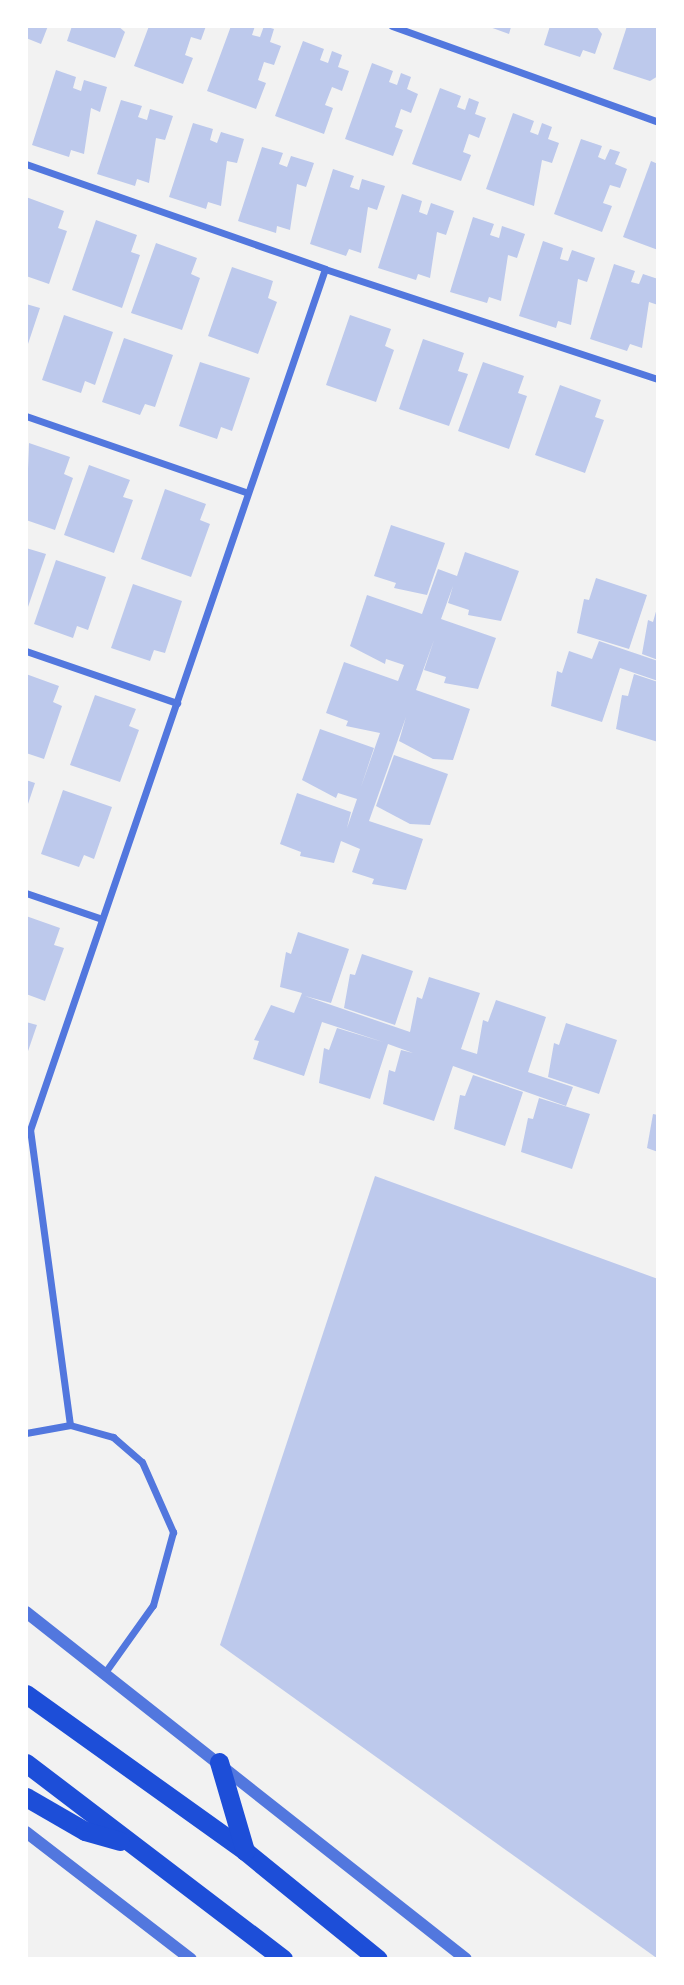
<!DOCTYPE html>
<style>
body{margin:0}
#map{position:relative;width:684px;height:1985px;overflow:hidden;background:#f2f2f2;font-family:Helvetica,sans-serif}
div>[style]{position:absolute}
.building>*{inset:0;background:#bdc9ec}
.minor>*{height:7px;margin:-3.5px;padding:0 3.5px;transform-origin:3.5px;border-radius:3.5px;background:#5277de}
.tertiary>*{height:12px;margin:-6px;padding:0 6px;transform-origin:6px;border-radius:6px;background:#5277de}
.trunk>*{height:19px;margin:-9.5px;padding:0 9.5px;transform-origin:9.5px;border-radius:9.5px;background:#1d4ed8}
span{translate:-50% -50%;white-space:nowrap;text-align:center;line-height:1.15;-webkit-text-stroke:5px #fff;paint-order:stroke}
.frame{position:absolute;inset:0;border:28px solid #fff;pointer-events:none}
</style>
<div id="map">
<div class="building">
<div style="clip-path:polygon(26px 26px,48px 26px,41px 44px,26px 38px)"></div>
<div style="clip-path:polygon(72px 26px,118px 26px,125px 32px,115px 58px,67px 41px)"></div>
<div style="clip-path:polygon(149px 26px,206px 26px,201px 40px,191px 37px,185px 55px,193px 58px,183px 84px,134px 66px)"></div>
<div style="clip-path:polygon(231px 26px,255px 26px,252px 35px,260px 37px,264px 26px,274px 29px,270px 42px,281px 46px,274px 65px,264px 62px,258px 80px,266px 83px,256px 109px,207px 91px)"></div>
<div style="clip-path:polygon(487px 26px,526px 26px,511px 27px,509px 34px)"></div>
<div style="clip-path:polygon(550px 26px,596px 26px,602px 34px,595px 54px,583px 50px,580px 57px,544px 45px)"></div>
<div style="clip-path:polygon(627px 26px,658px 26px,658px 76px,650px 81px,613px 69px)"></div>
<div style="clip-path:polygon(303px 41px,324px 49px,320px 60px,328px 63px,332px 51px,342px 55px,338px 67px,349px 71px,342px 91px,332px 87px,325px 105px,333px 108px,324px 134px,275px 116px)"></div>
<div style="clip-path:polygon(372px 63px,393px 71px,389px 82px,397px 85px,401px 73px,411px 77px,407px 89px,418px 94px,411px 113px,401px 109px,395px 127px,403px 130px,393px 156px,345px 139px)"></div>
<div style="clip-path:polygon(56px 70px,76px 77px,73px 88px,81px 91px,84px 80px,107px 87px,100px 112px,91px 108px,84px 154px,71px 150px,69px 157px,32px 145px)"></div>
<div style="clip-path:polygon(440px 88px,461px 96px,457px 107px,465px 110px,469px 98px,479px 102px,475px 114px,486px 118px,479px 138px,469px 134px,463px 152px,471px 155px,461px 181px,412px 164px)"></div>
<div style="clip-path:polygon(121px 100px,142px 106px,138px 117px,147px 120px,150px 109px,173px 116px,165px 140px,156px 138px,149px 183px,137px 179px,135px 186px,97px 174px)"></div>
<div style="clip-path:polygon(513px 113px,534px 121px,530px 132px,538px 135px,542px 123px,552px 127px,548px 139px,559px 143px,552px 163px,542px 160px,534px 206px,486px 189px)"></div>
<div style="clip-path:polygon(193px 123px,213px 129px,210px 140px,217px 143px,221px 132px,244px 139px,237px 163px,227px 161px,221px 206px,208px 202px,206px 209px,169px 197px)"></div>
<div style="clip-path:polygon(581px 139px,602px 146px,598px 157px,605px 160px,610px 149px,620px 152px,615px 164px,627px 169px,620px 188px,610px 185px,603px 203px,612px 206px,602px 232px,554px 214px)"></div>
<div style="clip-path:polygon(262px 147px,283px 153px,279px 164px,287px 167px,291px 156px,314px 163px,306px 187px,297px 184px,290px 230px,277px 226px,276px 233px,238px 221px)"></div>
<div style="clip-path:polygon(651px 161px,658px 164px,658px 250px,623px 237px)"></div>
<div style="clip-path:polygon(333px 169px,354px 176px,350px 187px,359px 190px,362px 179px,385px 186px,377px 210px,368px 207px,361px 253px,349px 249px,346px 256px,310px 244px)"></div>
<div style="clip-path:polygon(402px 194px,422px 201px,419px 212px,427px 215px,431px 203px,454px 211px,446px 235px,437px 232px,430px 278px,418px 274px,416px 280px,378px 268px)"></div>
<div style="clip-path:polygon(26px 197px,64px 211px,58px 228px,67px 231px,49px 284px,26px 276px)"></div>
<div style="clip-path:polygon(473px 217px,494px 224px,490px 235px,499px 238px,502px 226px,525px 234px,517px 258px,508px 255px,501px 301px,489px 297px,487px 303px,450px 292px)"></div>
<div style="clip-path:polygon(96px 220px,137px 235px,131px 252px,140px 255px,122px 308px,72px 290px)"></div>
<div style="clip-path:polygon(543px 241px,563px 248px,560px 259px,568px 261px,572px 250px,595px 258px,587px 282px,578px 279px,571px 325px,558px 321px,556px 328px,519px 316px)"></div>
<div style="clip-path:polygon(156px 243px,197px 258px,191px 274px,200px 278px,182px 330px,131px 313px)"></div>
<div style="clip-path:polygon(614px 264px,635px 271px,631px 282px,639px 284px,643px 274px,658px 279px,658px 305px,649px 302px,642px 348px,630px 344px,627px 351px,590px 339px)"></div>
<div style="clip-path:polygon(232px 267px,273px 281px,268px 298px,277px 302px,258px 354px,208px 336px)"></div>
<div style="clip-path:polygon(26px 304px,40px 308px,27px 347px,26px 347px)"></div>
<div style="clip-path:polygon(64px 315px,113px 332px,95px 385px,85px 381px,81px 393px,42px 380px)"></div>
<div style="clip-path:polygon(350px 315px,391px 329px,385px 346px,394px 350px,376px 402px,326px 385px)"></div>
<div style="clip-path:polygon(124px 338px,173px 355px,155px 407px,145px 404px,140px 415px,102px 402px)"></div>
<div style="clip-path:polygon(423px 339px,464px 353px,458px 371px,468px 374px,449px 426px,399px 409px)"></div>
<div style="clip-path:polygon(200px 362px,250px 378px,232px 431px,221px 427px,217px 439px,179px 426px)"></div>
<div style="clip-path:polygon(483px 362px,524px 376px,518px 393px,527px 396px,509px 449px,458px 431px)"></div>
<div style="clip-path:polygon(560px 385px,601px 400px,595px 417px,604px 420px,585px 473px,535px 455px)"></div>
<div style="clip-path:polygon(29px 443px,70px 457px,64px 474px,73px 478px,55px 530px,26px 520px)"></div>
<div style="clip-path:polygon(89px 465px,130px 480px,123px 497px,133px 500px,114px 553px,64px 535px)"></div>
<div style="clip-path:polygon(165px 489px,206px 504px,200px 520px,210px 524px,191px 577px,141px 559px)"></div>
<div style="clip-path:polygon(391px 525px,445px 543px,427px 595px,394px 588px,396px 583px,374px 576px)"></div>
<div style="clip-path:polygon(26px 548px,46px 554px,28px 607px,26px 606px)"></div>
<div style="clip-path:polygon(465px 552px,519px 571px,501px 621px,468px 615px,469px 610px,448px 603px,453px 586px,441px 619px,496px 638px,478px 689px,444px 683px,446px 677px,424px 670px,434px 640px,416px 690px,470px 709px,453px 760px,433px 759px,399px 741px,406px 717px,369px 821px,423px 839px,406px 890px,372px 884px,374px 879px,352px 872px,360px 849px,341px 841px,334px 863px,300px 856px,301px 852px,280px 844px,297px 793px,351px 812px,347px 828px,357px 799px,338px 793px,336px 798px,302px 780px,320px 729px,374px 748px,361px 787px,380px 733px,346px 726px,348px 721px,326px 713px,344px 662px,398px 681px,404px 665px,386px 659px,385px 664px,350px 646px,367px 595px,422px 614px,438px 569px,457px 576px)"></div>
<div style="clip-path:polygon(56px 560px,106px 577px,88px 630px,77px 626px,73px 638px,34px 624px)"></div>
<div style="clip-path:polygon(596px 578px,647px 595px,629px 649px,577px 633px,584px 599px,589px 600px)"></div>
<div style="clip-path:polygon(133px 584px,182px 601px,165px 653px,154px 650px,150px 661px,111px 648px)"></div>
<div style="clip-path:polygon(657px 608px,658px 608px,658px 660px,642px 654px,648px 620px,653px 622px)"></div>
<div style="clip-path:polygon(599px 641px,658px 661px,658px 681px,620px 668px,602px 722px,551px 706px,557px 671px,562px 673px,569px 651px,592px 659px)"></div>
<div style="clip-path:polygon(26px 674px,59px 686px,53px 702px,62px 706px,44px 759px,26px 753px)"></div>
<div style="clip-path:polygon(634px 674px,658px 682px,658px 742px,616px 729px,622px 695px,628px 696px)"></div>
<div style="clip-path:polygon(95px 695px,136px 709px,129px 726px,139px 730px,120px 782px,70px 765px)"></div>
<div style="clip-path:polygon(394px 755px,448px 774px,430px 825px,410px 824px,376px 806px)"></div>
<div style="clip-path:polygon(26px 780px,35px 783px,27px 807px,26px 807px)"></div>
<div style="clip-path:polygon(63px 790px,112px 807px,94px 859px,84px 855px,79px 867px,41px 854px)"></div>
<div style="clip-path:polygon(26px 916px,60px 928px,54px 945px,64px 948px,45px 1001px,26px 994px)"></div>
<div style="clip-path:polygon(298px 932px,349px 949px,331px 1003px,305px 996px,410px 1032px,417px 997px,422px 999px,429px 977px,480px 993px,461px 1049px,477px 1054px,483px 1020px,488px 1022px,496px 1000px,546px 1017px,528px 1072px,573px 1087px,566px 1106px,453px 1066px,434px 1121px,383px 1104px,389px 1070px,395px 1072px,401px 1050px,413px 1053px,388px 1044px,370px 1099px,319px 1083px,324px 1048px,329px 1050px,337px 1028px,383px 1042px,322px 1022px,304px 1076px,253px 1059px,259px 1041px,254px 1040px,271px 1005px,294px 1013px,302px 993px,280px 987px,286px 952px,291px 954px)"></div>
<div style="clip-path:polygon(362px 954px,413px 971px,395px 1025px,344px 1008px,350px 974px,355px 975px)"></div>
<div style="clip-path:polygon(26px 1022px,37px 1025px,27px 1054px,26px 1054px)"></div>
<div style="clip-path:polygon(566px 1023px,617px 1040px,599px 1094px,548px 1077px,554px 1043px,559px 1045px)"></div>
<div style="clip-path:polygon(473px 1075px,523px 1092px,505px 1146px,454px 1129px,460px 1095px,465px 1096px)"></div>
<div style="clip-path:polygon(539px 1098px,590px 1114px,572px 1169px,521px 1152px,528px 1118px,533px 1119px)"></div>
<div style="clip-path:polygon(653px 1114px,658px 1115px,658px 1152px,647px 1148px)"></div>
<div style="clip-path:polygon(375px 1176px,658px 1279px,658px 1959px,220px 1645px)"></div>
</div>
<div class="minor">
<div style="left:392px;top:26px;width:283px;rotate:19.8deg"></div>
<div style="left:26px;top:164px;width:317px;rotate:19.3deg"></div>
<div style="left:26px;top:416px;width:233px;rotate:19.1deg"></div>
<div style="left:26px;top:651px;width:160px;rotate:19deg"></div>
<div style="left:26px;top:893px;width:80px;rotate:18.9deg"></div>
<div style="left:70px;top:1425px;width:45px;rotate:15.6deg"></div>
<div style="left:113px;top:1437px;width:38px;rotate:41deg"></div>
<div style="left:142px;top:1462px;width:77px;rotate:66.1deg"></div>
<div style="left:173px;top:1532px;width:76px;rotate:105.3deg"></div>
<div style="left:153px;top:1605px;width:81px;rotate:125.5deg"></div>
<div style="left:26px;top:1433px;width:45px;rotate:-10.3deg"></div>
<div style="left:70px;top:1425px;width:298px;rotate:-97.7deg"></div>
<div style="left:30px;top:1130px;width:910px;rotate:-71.09deg"></div>
<div style="left:325px;top:269px;width:351px;rotate:18.3deg"></div>
</div>
<div class="tertiary">
<div style="left:26px;top:1612px;width:560px;rotate:38.26deg"></div>
<div style="left:26px;top:1832px;width:208px;rotate:37.6deg"></div>
</div>
<div class="trunk">
<div style="left:26px;top:1694px;width:269px;rotate:35.6deg"></div>
<div style="left:245px;top:1851px;width:171px;rotate:39.1deg"></div>
<div style="left:219px;top:1762px;width:93px;rotate:73.7deg"></div>
<div style="left:26px;top:1763px;width:323px;rotate:37.3deg"></div>
<div style="left:26px;top:1797px;width:68px;rotate:30deg"></div>
<div style="left:85px;top:1831px;width:36px;rotate:16deg"></div>
</div>
<div class="frame"></div>
</div>
